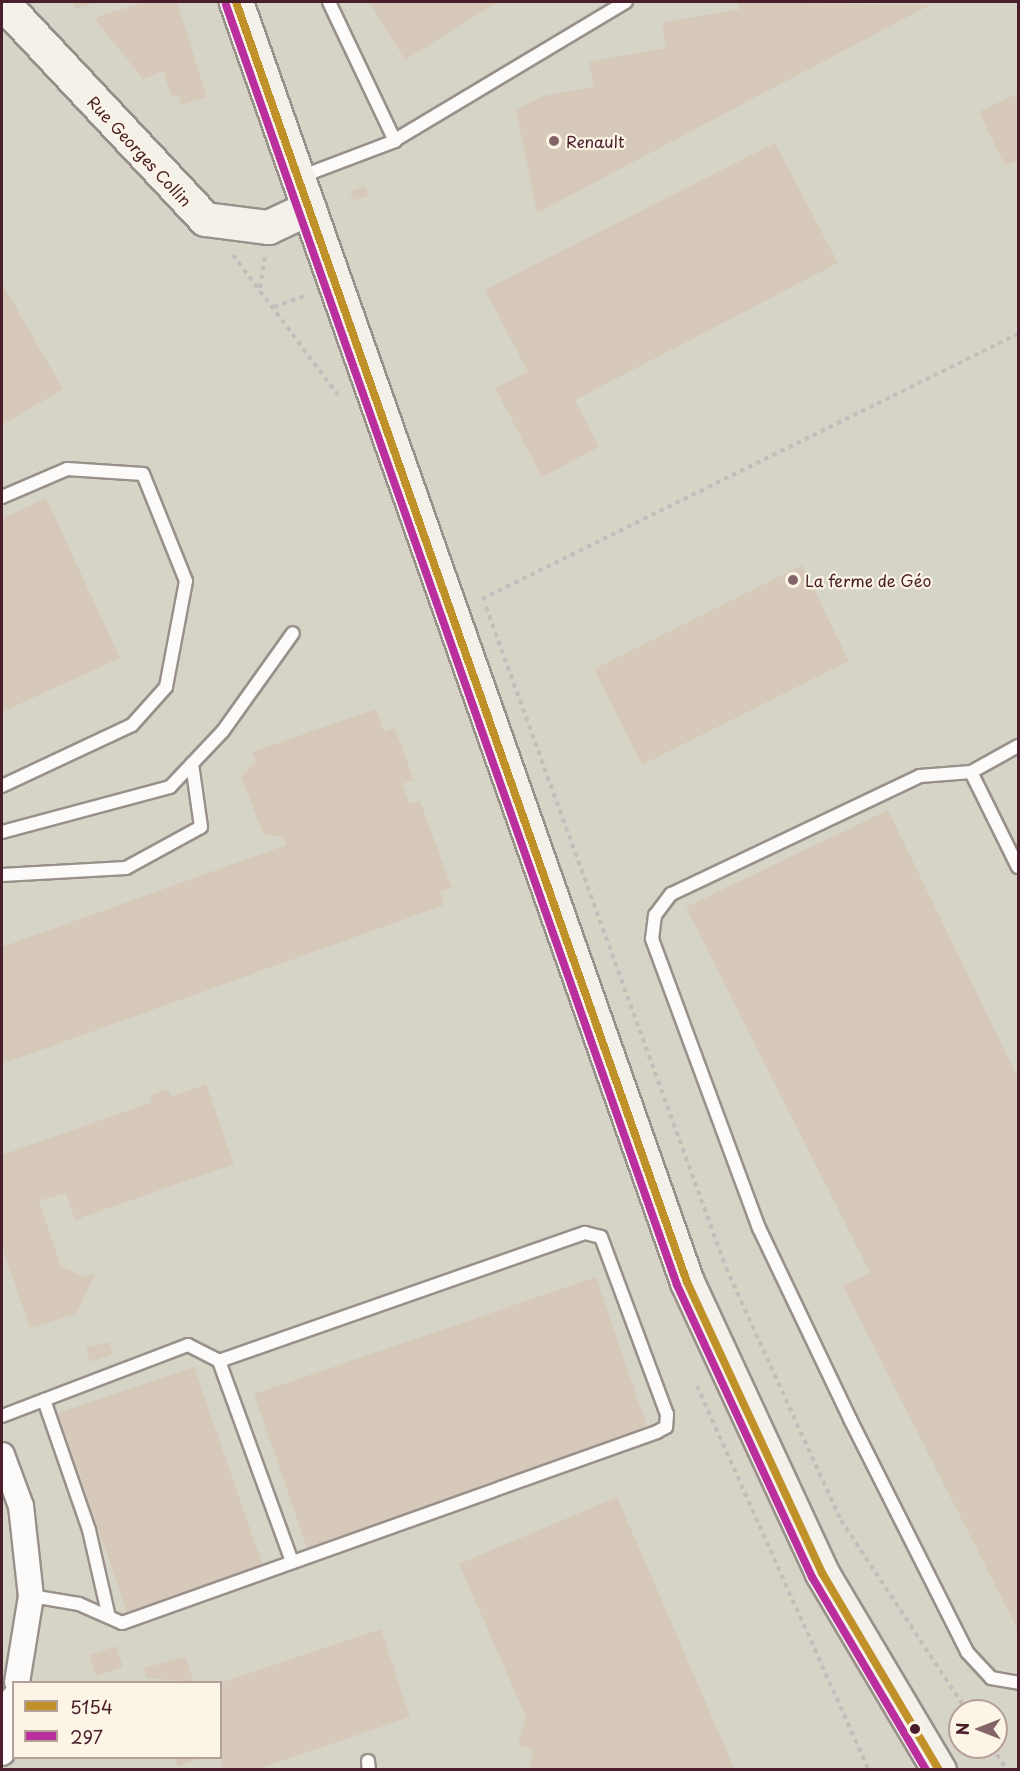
<!DOCTYPE html>
<meta charset="utf-8">
<style>
body{margin:0}
#map{position:relative;width:1020px;height:1771px;overflow:hidden;background:#ece6d8;font-family:"Playpen Sans",sans-serif}
div>[style]{position:absolute}
.industrial>*{inset:0;background:#d6d4c7}
.building>*{inset:0;background:#d7c9ba}
.path>*{height:4px;margin-top:-2px;transform-origin:0;background:repeating-linear-gradient(90deg,#c3bdbc 0 4.5px,transparent 0 9px)}
.roads{filter:drop-shadow(2px 0 #9a908b) drop-shadow(-2px 0 #9a908b) drop-shadow(0 2px #9a908b) drop-shadow(0 -2px #9a908b)}
.lane>*{height:12px;margin:-6px;padding:0 6px;transform-origin:6px;border-radius:6px;background:#fcfbf9}
.street>*{height:24px;margin:-12px;padding:0 12px;transform-origin:12px;border-radius:12px;background:#fcfbf9}
.secondary>*{height:33px;margin:-16.5px;padding:0 16.5px;transform-origin:16.5px;border-radius:16.5px;background:#f4f1eb}
.bus-1>*{height:8px;margin:-4px;padding:0 4px;transform-origin:4px;border-radius:4px;background:#bf9128}
.bus-2>*{height:8px;margin:-4px;padding:0 4px;transform-origin:4px;border-radius:4px;background:#bb2e9e}
.dots>*{width:16px;height:16px;translate:-50% -50%;box-sizing:border-box;border:3px solid #fcf5e5;border-radius:50%}
span{translate:-50% -50%;white-space:nowrap;text-align:center;line-height:1.15;-webkit-text-stroke:4.5px #fcf5e5;paint-order:stroke}
.poi-label{font-size:16px;color:#4a1f2b}
.left{translate:0 -50%;text-align:left}
.street-label{font-size:16px;color:#4a1f2b}
.frame{position:absolute;inset:0;border:3px solid #4a1f2b;pointer-events:none}
.legend{position:absolute;left:12px;top:1681px;width:210px;height:78px;box-sizing:border-box;background:#fcf5e5;border:2px solid #b59f9b;margin:0;padding:8px 10px;list-style:none;font-size:18px;color:#4a1f2b}
.legend li{display:flex;align-items:center;gap:12px;height:30px}
.legend b{width:30px;border:2px solid #b59f9b}
.north{position:absolute;left:948px;top:1699px;width:60px;height:60px;box-sizing:border-box;background:#fcf5e5;border:2px solid #b59f9b;border-radius:50%;rotate:270deg;font-size:16px;font-weight:700;line-height:24px;text-align:center;color:#4a1f2b}
.north::after{content:'';display:block;margin:auto;width:21px;height:27px;background:#836568;clip-path:polygon(50% 0,100% 100%,50% 72%,0 100%)}
</style>
<div id="map">
<div class="industrial">
<div style="clip-path:polygon(evenodd,2px 2px,1018px 2px,1018px 1769px,2px 1770px,2px 2px,14px 1682px,220px 1682px,220px 1758px,14px 1758px,14px 1682px,2px 2px,960px 1711px,996px 1711px,996px 1747px,960px 1747px,960px 1711px)"></div>
</div>
<div class="building">
<div style="clip-path:polygon(72px 2px,97px 2px,75px 9px)"></div>
<div style="clip-path:polygon(145px 2px,177px 2px,207px 97px,182px 105px,179px 95px,172px 97px,163px 71px,143px 79px,94px 18px)"></div>
<div style="clip-path:polygon(369px 2px,498px 2px,405px 60px)"></div>
<div style="clip-path:polygon(738px 2px,930px 5px,537px 213px,516px 110px,543px 96px,594px 87px,589px 62px,666px 48px,662px 23px,740px 9px)"></div>
<div style="clip-path:polygon(1018px 93px,1018px 160px,1005px 166px,979px 112px)"></div>
<div style="clip-path:polygon(775px 143px,838px 263px,575px 400px,599px 447px,542px 477px,495px 388px,528px 372px,485px 290px)"></div>
<div style="clip-path:polygon(365px 186px,369px 195px,354px 201px,350px 192px)"></div>
<div style="clip-path:polygon(2px 283px,63px 389px,2px 425px)"></div>
<div style="clip-path:polygon(46px 498px,120px 658px,2px 712px,2px 519px)"></div>
<div style="clip-path:polygon(802px 565px,849px 661px,642px 765px,594px 669px)"></div>
<div style="clip-path:polygon(376px 709px,384px 732px,395px 728px,414px 780px,402px 784px,409px 804px,420px 801px,452px 888px,440px 891px,444px 905px,2px 1064px,2px 947px,286px 845px,283px 837px,263px 834px,241px 776px,256px 761px,252px 752px)"></div>
<div style="clip-path:polygon(888px 810px,1018px 1078px,1018px 1630px,843px 1286px,870px 1273px,686px 907px)"></div>
<div style="clip-path:polygon(206px 1084px,234px 1164px,75px 1220px,66px 1193px,39px 1201px,61px 1266px,84px 1277px,95px 1274px,76px 1314px,30px 1328px,2px 1247px,2px 1155px,152px 1102px,150px 1095px,168px 1089px,171px 1097px)"></div>
<div style="clip-path:polygon(596px 1277px,650px 1435px,308px 1551px,254px 1394px)"></div>
<div style="clip-path:polygon(109px 1342px,114px 1354px,90px 1362px,86px 1348px)"></div>
<div style="clip-path:polygon(194px 1367px,263px 1566px,127px 1612px,58px 1413px)"></div>
<div style="clip-path:polygon(617px 1497px,735px 1770px,529px 1770px,534px 1750px,518px 1745px,526px 1717px,459px 1564px)"></div>
<div style="clip-path:polygon(381px 1629px,410px 1717px,255px 1770px,222px 1770px,220px 1683px)"></div>
<div style="clip-path:polygon(116px 1646px,123px 1667px,96px 1676px,89px 1655px)"></div>
<div style="clip-path:polygon(185px 1657px,194px 1682px,147px 1678px,144px 1668px)"></div>
<div style="clip-path:polygon(174px 1758px,200px 1758px,178px 1767px)"></div>
</div>
<div class="path">
<div style="left:233px;top:255px;width:175px;rotate:53.1deg"></div>
<div style="left:260px;top:288px;width:31px;rotate:-81deg"></div>
<div style="left:274px;top:307px;width:35px;rotate:-20deg"></div>
<div style="left:482px;top:599px;width:598px;rotate:-26.31deg"></div>
<div style="left:486px;top:607px;width:703px;rotate:70.04deg"></div>
<div style="left:726px;top:1268px;width:277px;rotate:65.5deg"></div>
<div style="left:841px;top:1520px;width:229px;rotate:56.6deg"></div>
<div style="left:697px;top:1386px;width:421px;rotate:65.9deg"></div>
<div style="left:992px;top:1747px;width:27px;rotate:57deg"></div>
</div>
<div class="roads">
<div class="lane">
<div style="left:395px;top:140px;width:269px;rotate:-30.9deg"></div>
<div style="left:300px;top:177px;width:102px;rotate:-20.8deg"></div>
<div style="left:395px;top:141px;width:154px;rotate:-115.4deg"></div>
<div style="left:2px;top:497px;width:71px;rotate:-23.3deg"></div>
<div style="left:67px;top:469px;width:76px;rotate:3.8deg"></div>
<div style="left:143px;top:474px;width:115px;rotate:68.1deg"></div>
<div style="left:186px;top:581px;width:108px;rotate:100.7deg"></div>
<div style="left:166px;top:687px;width:51px;rotate:131.8deg"></div>
<div style="left:132px;top:725px;width:144px;rotate:154.9deg"></div>
<div style="left:1018px;top:746px;width:54px;rotate:151deg"></div>
<div style="left:971px;top:772px;width:51px;rotate:175.5deg"></div>
<div style="left:920px;top:776px;width:276px;rotate:154.6deg"></div>
<div style="left:671px;top:894px;width:26px;rotate:127deg"></div>
<div style="left:655px;top:915px;width:24px;rotate:97deg"></div>
<div style="left:652px;top:939px;width:308px;rotate:69.7deg"></div>
<div style="left:759px;top:1228px;width:212px;rotate:64.5deg"></div>
<div style="left:850px;top:1419px;width:261px;rotate:63.3deg"></div>
<div style="left:967px;top:1652px;width:35px;rotate:47deg"></div>
<div style="left:991px;top:1678px;width:27px;rotate:10deg"></div>
<div style="left:971px;top:772px;width:106px;rotate:63.7deg"></div>
<div style="left:2px;top:832px;width:174px;rotate:-15deg"></div>
<div style="left:170px;top:787px;width:77px;rotate:-46.6deg"></div>
<div style="left:223px;top:731px;width:120px;rotate:-54.5deg"></div>
<div style="left:2px;top:875px;width:124px;rotate:-3.2deg"></div>
<div style="left:126px;top:868px;width:85px;rotate:-28.7deg"></div>
<div style="left:201px;top:827px;width:64px;rotate:-98.1deg"></div>
<div style="left:219px;top:1361px;width:214px;rotate:70deg"></div>
<div style="left:44px;top:1400px;width:138px;rotate:70.9deg"></div>
<div style="left:89px;top:1530px;width:89px;rotate:77.1deg"></div>
<div style="left:2px;top:1416px;width:199px;rotate:-20.9deg"></div>
<div style="left:188px;top:1345px;width:35px;rotate:27deg"></div>
<div style="left:219px;top:1361px;width:388px;rotate:-19.3deg"></div>
<div style="left:585px;top:1233px;width:16px;rotate:14deg"></div>
<div style="left:601px;top:1237px;width:189px;rotate:69.6deg"></div>
<div style="left:667px;top:1414px;width:13px;rotate:94deg"></div>
<div style="left:666px;top:1427px;width:10px;rotate:151deg"></div>
<div style="left:657px;top:1432px;width:568px;rotate:160.35deg"></div>
<div style="left:122px;top:1623px;width:47px;rotate:-156.2deg"></div>
<div style="left:79px;top:1604px;width:49px;rotate:-170.5deg"></div>
<div style="left:368px;top:1761px;width:9px;rotate:84deg"></div>
</div>
<div class="street">
<div style="left:2px;top:1455px;width:54px;rotate:69.6deg"></div>
<div style="left:21px;top:1506px;width:91px;rotate:83.7deg"></div>
<div style="left:31px;top:1596px;width:87px;rotate:99.2deg"></div>
<div style="left:2px;top:1753px;width:57px;rotate:-77.9deg"></div>
</div>
<div class="secondary">
<div style="left:2px;top:2px;width:297px;rotate:46.9deg"></div>
<div style="left:205px;top:219px;width:64px;rotate:7.2deg"></div>
<div style="left:268px;top:227px;width:45px;rotate:-24.9deg"></div>
<div style="left:236px;top:2px;width:1357px;rotate:70.59deg"></div>
<div style="left:687px;top:1282px;width:321px;rotate:65.1deg"></div>
<div style="left:822px;top:1573px;width:229px;rotate:59.3deg"></div>
</div>
</div>
<div class="bus-1">
<div style="left:236px;top:2px;width:1357px;rotate:70.59deg"></div>
<div style="left:687px;top:1282px;width:321px;rotate:65.1deg"></div>
<div style="left:822px;top:1573px;width:229px;rotate:59.3deg"></div>
</div>
<div class="bus-2">
<div style="left:226px;top:5px;width:1357px;rotate:70.59deg"></div>
<div style="left:677px;top:1285px;width:322px;rotate:65.2deg"></div>
<div style="left:812px;top:1577px;width:224px;rotate:59.4deg"></div>
</div>
<div class="dots">
<div style="left:554px;top:141px;background:#836568"></div>
<div style="left:793px;top:580px;background:#836568"></div>
<div style="left:915px;top:1729px;background:#4a1f2b"></div>
</div>
<div class="poi-label">
<span class="left" style="left:566px;top:141px">Renault</span>
<span class="left" style="left:805px;top:580px">La ferme de Géo</span>
</div>
<div class="street-label">
<span style="left:140px;top:151px;rotate:47deg">Rue Georges Collin</span>
</div>
<div class="frame"></div>
<ul class="legend">
<li><b style="height:8px;background:#bf9128"></b>5154</li>
<li><b style="height:8px;background:#bb2e9e"></b>297</li>
</ul>
<div class="north">N</div>
</div>
